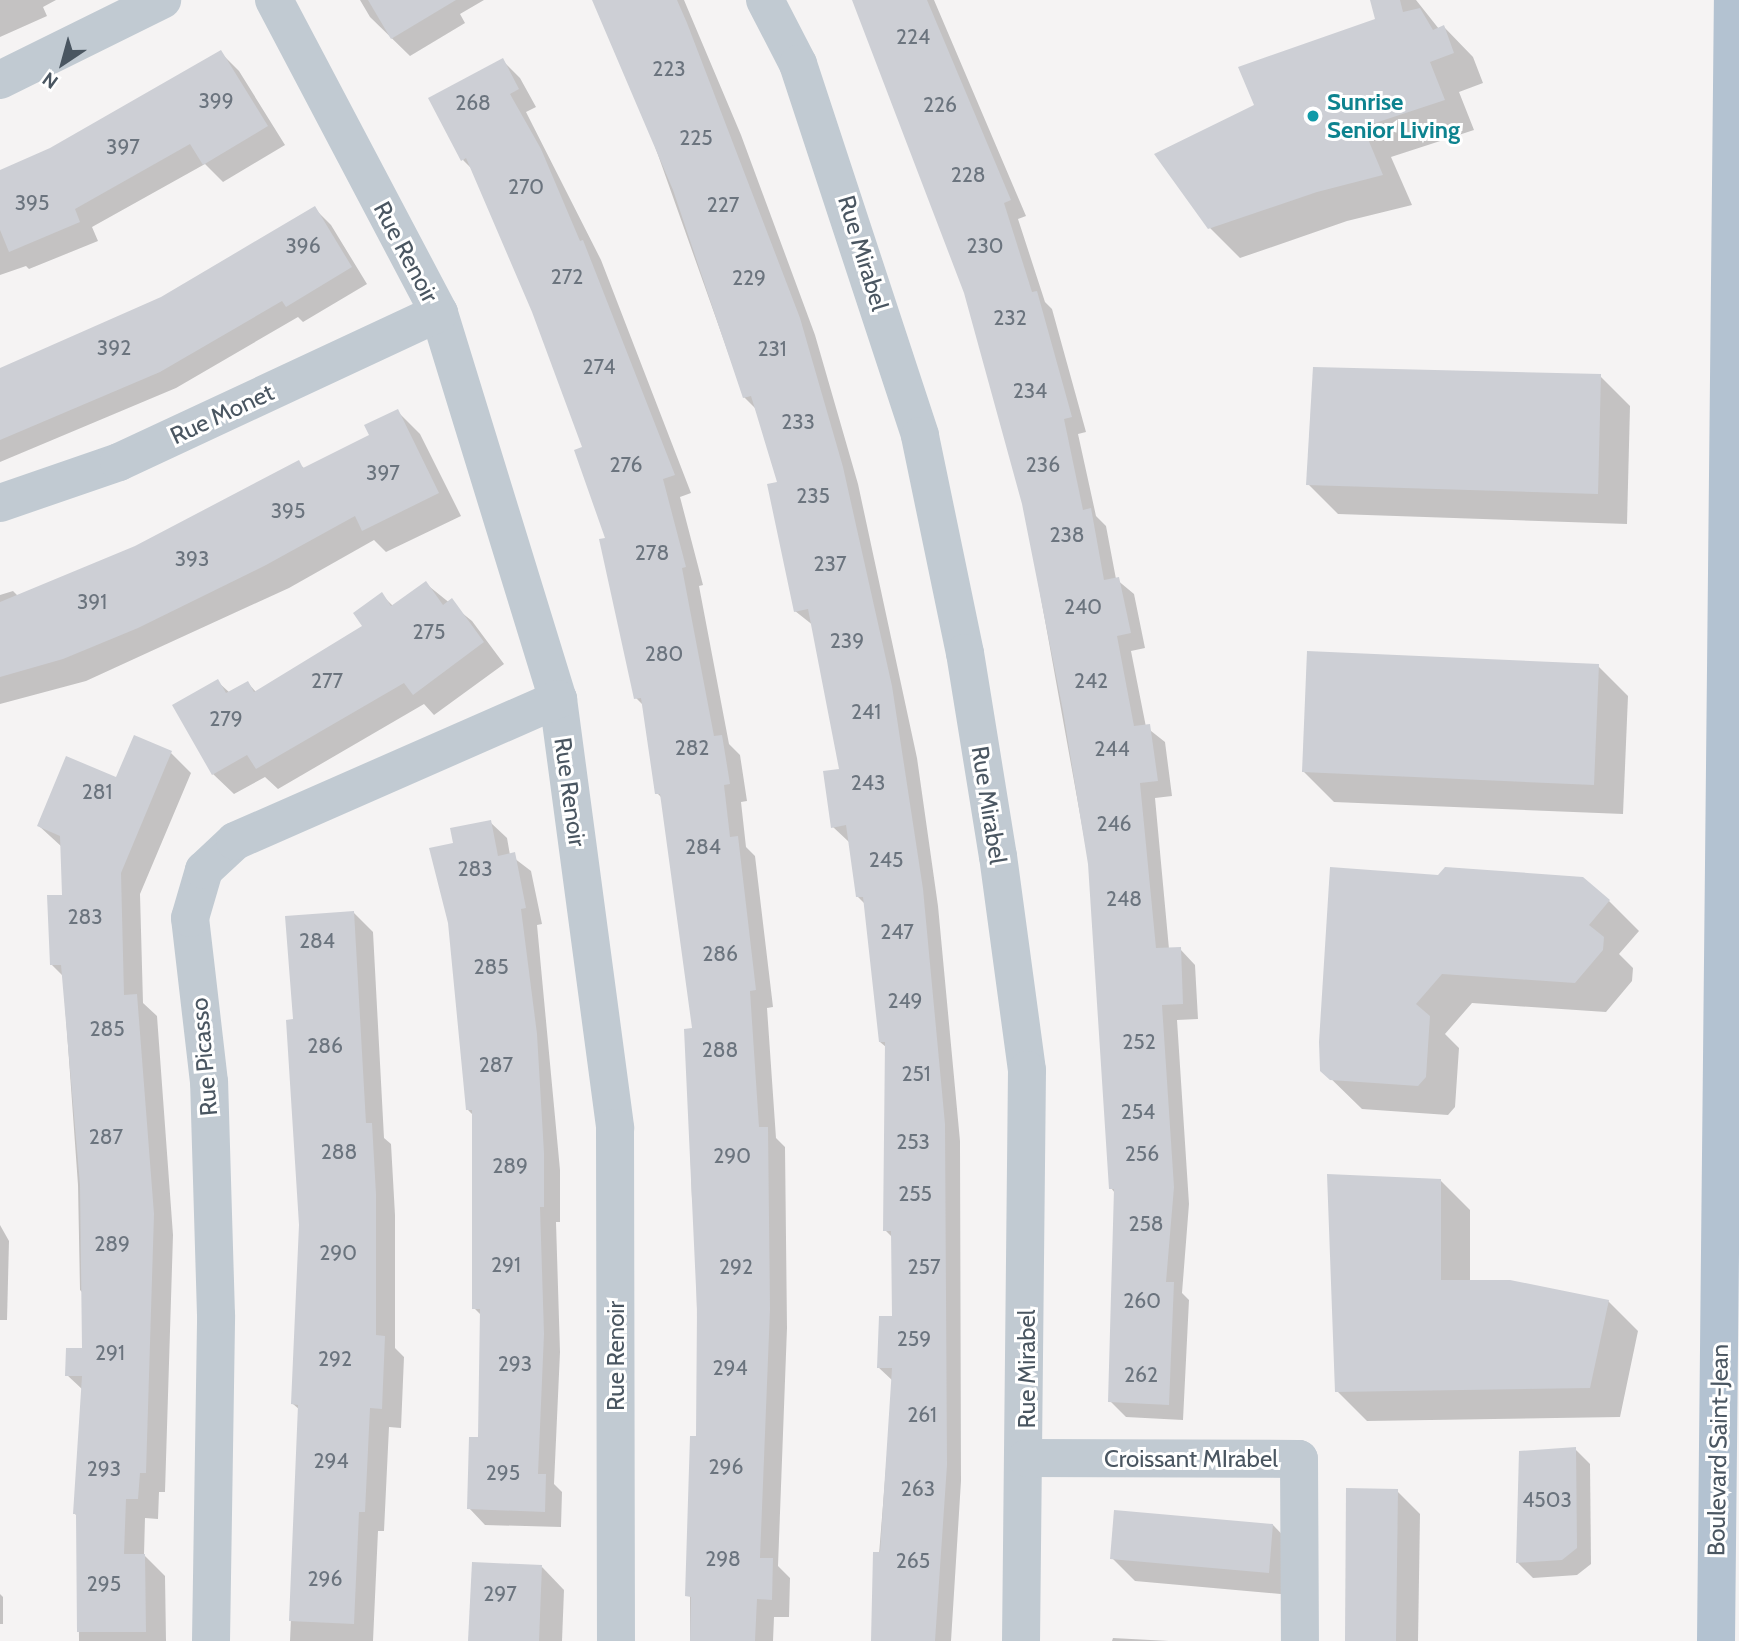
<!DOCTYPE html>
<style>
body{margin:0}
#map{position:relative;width:1739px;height:1641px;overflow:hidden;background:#f5f3f3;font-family:Cabin,sans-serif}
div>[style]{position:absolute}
.shadow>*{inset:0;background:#0003}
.building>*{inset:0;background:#cdcfd5}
.minor>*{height:38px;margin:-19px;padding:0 19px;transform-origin:19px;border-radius:19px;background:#c1cad2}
.major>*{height:38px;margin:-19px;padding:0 19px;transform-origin:19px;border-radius:19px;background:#b3c2d1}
.dots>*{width:19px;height:19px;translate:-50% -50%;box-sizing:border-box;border:4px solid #fff;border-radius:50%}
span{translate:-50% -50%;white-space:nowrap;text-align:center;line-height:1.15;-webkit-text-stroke:6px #fff;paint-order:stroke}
.number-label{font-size:21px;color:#6b747e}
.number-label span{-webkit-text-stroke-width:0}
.culture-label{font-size:24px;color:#0d838f;font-weight:700}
.left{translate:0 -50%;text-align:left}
.street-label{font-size:24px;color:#4a5661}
.north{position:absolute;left:28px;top:28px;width:70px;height:70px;-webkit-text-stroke:5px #fff;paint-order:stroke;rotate:216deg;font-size:19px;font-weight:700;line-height:28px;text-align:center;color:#4a5661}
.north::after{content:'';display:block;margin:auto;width:24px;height:32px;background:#4a5661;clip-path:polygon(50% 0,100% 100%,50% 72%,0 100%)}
</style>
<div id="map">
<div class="shadow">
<div style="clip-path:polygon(0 0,56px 0,43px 7px,47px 16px,0 37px)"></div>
<div style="clip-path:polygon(360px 0,484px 0,460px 14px,465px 23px,410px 56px,370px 17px)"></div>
<div style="clip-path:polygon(603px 0,684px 0,741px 135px,815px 335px,858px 484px,917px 758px,938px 906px,960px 1141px,961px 1481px,951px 1641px,872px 1641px,893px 1381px,878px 1367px,894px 1318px,893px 1238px,885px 1230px,886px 1047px,880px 1042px,866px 905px,858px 897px,849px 842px,833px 827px,841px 770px,814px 626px,795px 611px,779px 483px,757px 410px,744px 397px)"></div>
<div style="clip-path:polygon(854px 0,934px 0,1026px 216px,1018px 219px,1045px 302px,1052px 309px,1086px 432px,1078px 434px,1096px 516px,1106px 526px,1116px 579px,1134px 594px,1145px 648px,1131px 651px,1146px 727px,1165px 742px,1172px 796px,1155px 798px,1169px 949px,1180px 949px,1195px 965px,1198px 1019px,1177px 1020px,1189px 1204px,1182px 1293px,1189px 1300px,1183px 1420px,1126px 1417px,1110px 1401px,1115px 1193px,1111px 1188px,1089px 864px,1024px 504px,966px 292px)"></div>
<div style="clip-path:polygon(1372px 0,1416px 0,1439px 29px,1444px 27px,1473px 57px,1483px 83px,1459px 92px,1474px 130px,1391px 157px,1412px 205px,1347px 221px,1240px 258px,1210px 228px,1256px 106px,1377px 20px)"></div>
<div style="clip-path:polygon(221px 53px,239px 71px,285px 145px,223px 182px,205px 164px,92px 227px,98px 241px,29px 269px,26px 266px,0 275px,0 172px,51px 150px)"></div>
<div style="clip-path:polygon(502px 60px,520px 78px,536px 107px,526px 112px,601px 260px,691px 493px,680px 497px,703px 585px,699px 586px,729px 744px,740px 755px,747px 801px,741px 802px,746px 847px,755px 856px,773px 1007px,767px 1008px,776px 1138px,785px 1147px,787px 1328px,778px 1566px,790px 1578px,789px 1617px,774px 1617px,773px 1641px,690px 1641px,690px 1505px,698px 1438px,696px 1204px,692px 1199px,686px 1030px,694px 1030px,663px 799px,657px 793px,644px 706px,636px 698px,607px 539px,584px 448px,534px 312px,474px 171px,463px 160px)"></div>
<div style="clip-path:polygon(315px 209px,331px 225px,367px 284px,303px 322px,298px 317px,176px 388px,0 462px,0 370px,162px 299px)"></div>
<div style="clip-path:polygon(1600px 376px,1630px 406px,1627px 524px,1338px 514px,1308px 484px)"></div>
<div style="clip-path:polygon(397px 411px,420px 434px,461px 516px,386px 552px,374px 540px,289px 588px,86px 681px,0 704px,0 595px,13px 591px,18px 596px,136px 548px,298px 463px,305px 469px,371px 436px)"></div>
<div style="clip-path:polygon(425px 583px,472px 621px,504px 664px,434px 715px,424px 704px,278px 789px,265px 777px,234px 794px,213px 774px,218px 682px,230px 693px,248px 683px,257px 693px,365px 627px,381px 594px,393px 606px)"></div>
<div style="clip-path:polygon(1598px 666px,1628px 696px,1623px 814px,1334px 802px,1304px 772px)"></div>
<div style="clip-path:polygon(171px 753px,191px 773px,140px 894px,143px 1003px,157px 1016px,173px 1235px,165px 1492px,159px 1492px,158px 1519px,145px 1518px,144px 1555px,165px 1576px,166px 1641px,79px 1641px,78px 1517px,74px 1513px,83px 1390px,67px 1375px,84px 1350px,86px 1296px,80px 1290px,78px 1185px,63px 976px,51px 964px,64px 897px,62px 847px,39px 826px)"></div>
<div style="clip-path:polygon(490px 822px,507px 838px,510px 855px,531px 871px,542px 924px,537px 925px,560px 1170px,560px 1222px,556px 1222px,560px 1352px,554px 1484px,562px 1492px,561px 1527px,485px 1525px,469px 1508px,479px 1439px,482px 1316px,474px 1308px,474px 1116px,468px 1110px,455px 844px)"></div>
<div style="clip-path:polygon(1331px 869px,1609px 901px,1639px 931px,1619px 954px,1633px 968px,1632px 981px,1606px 1012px,1472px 1003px,1445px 1034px,1459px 1048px,1455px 1107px,1448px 1115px,1362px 1109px,1322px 1070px)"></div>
<div style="clip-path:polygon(353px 912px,373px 932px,384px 1138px,391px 1144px,395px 1215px,395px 1348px,404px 1357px,401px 1428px,389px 1427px,384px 1531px,378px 1531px,373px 1641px,290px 1641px,300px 1410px,293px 1404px,300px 1225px,295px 1021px)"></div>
<div style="clip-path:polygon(1440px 1180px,1470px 1210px,1470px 1282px,1608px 1301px,1638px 1331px,1620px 1417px,1367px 1421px,1337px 1391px)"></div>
<div style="clip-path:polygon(0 1225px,9px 1241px,7px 1320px,0 1320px)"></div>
<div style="clip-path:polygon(1575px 1449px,1590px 1464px,1591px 1564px,1577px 1575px,1533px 1578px,1518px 1563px)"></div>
<div style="clip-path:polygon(1397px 1491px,1420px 1514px,1418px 1641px,1346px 1641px)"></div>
<div style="clip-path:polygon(1273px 1525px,1295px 1548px,1291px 1595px,1135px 1581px,1112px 1558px)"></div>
<div style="clip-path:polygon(542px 1567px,564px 1590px,562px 1641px,470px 1641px)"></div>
<div style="clip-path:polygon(0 1594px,3px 1597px,3px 1624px,0 1624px)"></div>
<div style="clip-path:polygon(1113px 1638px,1169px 1641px,1112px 1641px)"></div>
</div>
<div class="building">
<div style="clip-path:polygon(368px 0,456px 0,391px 39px)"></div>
<div style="clip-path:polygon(592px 0,677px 0,687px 23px,800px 318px,843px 467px,892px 686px,923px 889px,945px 1124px,947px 1465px,935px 1641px,871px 1641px,873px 1552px,880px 1552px,892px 1368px,877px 1368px,879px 1316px,892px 1316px,891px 1231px,883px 1231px,885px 1042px,879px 1042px,863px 897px,856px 897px,846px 825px,831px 828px,823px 771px,839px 769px,808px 609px,794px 612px,767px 484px,777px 482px,751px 396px,743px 398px,673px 190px)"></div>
<div style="clip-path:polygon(852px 0,927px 0,1011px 200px,1004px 203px,1032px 292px,1037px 291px,1072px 417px,1064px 419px,1083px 510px,1091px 508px,1104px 580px,1119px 577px,1131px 633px,1117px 636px,1134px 726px,1150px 724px,1158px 781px,1140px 783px,1156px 948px,1181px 947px,1183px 1004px,1162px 1005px,1174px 1187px,1166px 1282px,1174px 1282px,1169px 1405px,1108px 1402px,1114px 1189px,1109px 1189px,1088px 864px,1063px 711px,1022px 504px,964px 293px)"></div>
<div style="clip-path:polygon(1370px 0,1400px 0,1403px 12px,1420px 8px,1433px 30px,1444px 25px,1454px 53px,1430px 62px,1445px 100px,1363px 127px,1383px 175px,1317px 192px,1208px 229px,1154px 154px,1254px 105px,1238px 67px,1375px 19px)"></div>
<div style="clip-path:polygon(221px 50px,268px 126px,203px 165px,190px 144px,75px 209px,80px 222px,9px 252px,0 230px,0 170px,50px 148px)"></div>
<div style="clip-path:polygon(503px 58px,519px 89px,510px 94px,541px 149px,580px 241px,583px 240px,675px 475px,663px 479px,686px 567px,682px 568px,714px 736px,722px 735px,730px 784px,724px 785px,730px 837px,738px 836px,756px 990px,750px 991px,759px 1127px,768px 1127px,770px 1309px,760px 1558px,773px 1558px,772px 1600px,757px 1599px,755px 1641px,690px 1641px,691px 1597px,685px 1596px,690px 1436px,696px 1436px,697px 1309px,684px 1029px,692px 1028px,660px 794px,655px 794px,641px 698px,634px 699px,599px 539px,605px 538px,574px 450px,582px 447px,532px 312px,466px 158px,461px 161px,428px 98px)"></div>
<div style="clip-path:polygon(315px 206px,352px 267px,286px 307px,282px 301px,160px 372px,0 440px,0 368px,161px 297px)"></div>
<div style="clip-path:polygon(1313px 367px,1601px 374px,1598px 494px,1306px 485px)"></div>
<div style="clip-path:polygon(398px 409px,439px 493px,362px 531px,355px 516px,266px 565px,138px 628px,63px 659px,0 677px,0 602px,135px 546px,299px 460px,303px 468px,369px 435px,364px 425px)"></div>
<div style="clip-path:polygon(426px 581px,443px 605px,452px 598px,484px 642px,413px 695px,404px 683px,256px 769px,247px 755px,212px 775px,172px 705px,218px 679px,226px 693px,248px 681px,254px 692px,362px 626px,353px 613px,382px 592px,391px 606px)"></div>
<div style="clip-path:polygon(1307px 651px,1599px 664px,1594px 785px,1302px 772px)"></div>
<div style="clip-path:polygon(134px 735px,172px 751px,121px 873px,124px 995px,137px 994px,154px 1214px,146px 1473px,140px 1473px,138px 1499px,126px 1499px,124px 1554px,145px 1554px,146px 1632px,77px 1632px,76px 1514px,73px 1514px,82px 1376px,65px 1376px,66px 1348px,82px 1348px,80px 1185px,61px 965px,50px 965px,47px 895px,62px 895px,60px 836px,37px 826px,66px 756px,116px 777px)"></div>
<div style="clip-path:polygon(491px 820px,498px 856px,515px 852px,526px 908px,521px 909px,537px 1034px,544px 1153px,544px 1207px,540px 1207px,544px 1334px,538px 1474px,546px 1474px,545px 1512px,467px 1509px,469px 1437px,478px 1437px,480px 1309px,472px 1309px,472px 1110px,466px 1110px,448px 923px,429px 848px,453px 843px,450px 828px)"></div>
<div style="clip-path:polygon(1330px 867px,1438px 875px,1445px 867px,1583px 877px,1610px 900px,1589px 925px,1604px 937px,1603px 950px,1575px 983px,1442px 974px,1416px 1004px,1430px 1016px,1426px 1077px,1418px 1086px,1330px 1080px,1320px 1071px,1319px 1042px)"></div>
<div style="clip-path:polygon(354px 911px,366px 1123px,372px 1123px,376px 1194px,376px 1335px,385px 1336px,382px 1409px,370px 1408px,365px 1512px,359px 1512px,354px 1624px,289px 1621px,298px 1405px,291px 1404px,299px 1225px,286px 1020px,293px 1019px,285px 916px)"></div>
<div style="clip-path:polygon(1327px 1174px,1441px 1179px,1441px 1280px,1510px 1280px,1609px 1300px,1590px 1388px,1335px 1392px)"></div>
<div style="clip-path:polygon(1576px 1447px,1577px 1548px,1562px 1560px,1516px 1563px,1519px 1451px)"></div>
<div style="clip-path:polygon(1346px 1488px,1398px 1489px,1396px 1641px,1345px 1641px)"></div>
<div style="clip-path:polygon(1114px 1510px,1273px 1524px,1269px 1573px,1110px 1559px)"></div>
<div style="clip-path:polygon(472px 1562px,542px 1565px,539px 1641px,468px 1641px)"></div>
</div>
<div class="minor">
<div style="left:274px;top:0;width:354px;rotate:62.2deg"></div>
<div style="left:439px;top:313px;width:404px;rotate:72.9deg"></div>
<div style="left:558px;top:699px;width:433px;rotate:82.4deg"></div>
<div style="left:615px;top:1128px;width:513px;rotate:89.89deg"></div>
<div style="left:765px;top:0;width:72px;rotate:62.7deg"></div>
<div style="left:798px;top:64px;width:391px;rotate:71.8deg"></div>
<div style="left:920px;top:436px;width:222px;rotate:78.3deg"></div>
<div style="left:965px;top:653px;width:206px;rotate:80.8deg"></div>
<div style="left:998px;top:856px;width:216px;rotate:82.3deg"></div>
<div style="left:1027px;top:1070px;width:571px;rotate:90.6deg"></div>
<div style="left:0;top:80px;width:181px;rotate:-26.3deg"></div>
<div style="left:0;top:503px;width:126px;rotate:-19deg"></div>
<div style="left:119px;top:462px;width:353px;rotate:-25deg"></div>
<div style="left:1027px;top:1458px;width:272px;rotate:0.2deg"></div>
<div style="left:1299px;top:1459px;width:182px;rotate:89.7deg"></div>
<div style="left:211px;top:1641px;width:326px;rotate:-89.1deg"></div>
<div style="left:216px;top:1315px;width:233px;rotate:-91.7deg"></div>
<div style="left:209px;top:1082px;width:165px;rotate:-96.6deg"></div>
<div style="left:190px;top:918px;width:50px;rotate:-73.7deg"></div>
<div style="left:204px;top:870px;width:42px;rotate:-43.1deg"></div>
<div style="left:235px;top:841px;width:353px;rotate:-23.7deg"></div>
</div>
<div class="major">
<div style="left:1716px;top:1641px;width:1641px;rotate:-89.41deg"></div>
</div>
<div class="dots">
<div style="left:1313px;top:116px;background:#0f9aa8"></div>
</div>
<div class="number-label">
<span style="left:913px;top:37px">224</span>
<span style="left:669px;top:69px">223</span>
<span style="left:216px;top:101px">399</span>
<span style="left:473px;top:103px">268</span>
<span style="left:940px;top:105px">226</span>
<span style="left:696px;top:138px">225</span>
<span style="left:123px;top:147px">397</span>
<span style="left:968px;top:175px">228</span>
<span style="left:526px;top:187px">270</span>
<span style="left:32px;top:203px">395</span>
<span style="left:723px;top:205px">227</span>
<span style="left:303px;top:246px">396</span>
<span style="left:985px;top:246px">230</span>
<span style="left:567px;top:277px">272</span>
<span style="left:749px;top:278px">229</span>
<span style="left:1010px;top:318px">232</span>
<span style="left:114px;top:348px">392</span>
<span style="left:772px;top:349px">231</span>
<span style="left:599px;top:367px">274</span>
<span style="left:1030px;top:391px">234</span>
<span style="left:798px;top:422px">233</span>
<span style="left:626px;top:465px">276</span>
<span style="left:1043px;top:465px">236</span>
<span style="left:383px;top:473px">397</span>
<span style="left:813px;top:496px">235</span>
<span style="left:288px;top:511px">395</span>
<span style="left:1067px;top:535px">238</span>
<span style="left:652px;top:553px">278</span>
<span style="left:192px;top:559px">393</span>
<span style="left:830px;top:564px">237</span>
<span style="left:92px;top:602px">391</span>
<span style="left:1083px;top:607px">240</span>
<span style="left:429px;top:632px">275</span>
<span style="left:847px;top:641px">239</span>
<span style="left:664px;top:654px">280</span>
<span style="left:327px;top:681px">277</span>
<span style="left:1091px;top:681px">242</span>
<span style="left:866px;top:712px">241</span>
<span style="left:226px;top:719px">279</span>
<span style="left:692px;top:748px">282</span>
<span style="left:1112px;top:749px">244</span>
<span style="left:868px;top:783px">243</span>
<span style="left:97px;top:792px">281</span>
<span style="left:1114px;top:824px">246</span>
<span style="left:703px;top:847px">284</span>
<span style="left:886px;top:860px">245</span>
<span style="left:475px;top:869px">283</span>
<span style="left:1124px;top:899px">248</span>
<span style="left:85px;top:917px">283</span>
<span style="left:897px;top:932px">247</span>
<span style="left:317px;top:941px">284</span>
<span style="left:720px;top:954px">286</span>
<span style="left:491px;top:967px">285</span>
<span style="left:905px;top:1001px">249</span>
<span style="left:107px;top:1029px">285</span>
<span style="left:1139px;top:1042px">252</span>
<span style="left:325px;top:1046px">286</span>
<span style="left:720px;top:1050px">288</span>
<span style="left:496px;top:1065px">287</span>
<span style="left:916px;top:1074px">251</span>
<span style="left:1138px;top:1112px">254</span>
<span style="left:106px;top:1137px">287</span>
<span style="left:913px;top:1142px">253</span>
<span style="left:339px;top:1152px">288</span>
<span style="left:1142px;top:1154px">256</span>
<span style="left:732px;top:1156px">290</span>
<span style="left:510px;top:1166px">289</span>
<span style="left:915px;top:1194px">255</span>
<span style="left:1146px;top:1224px">258</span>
<span style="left:112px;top:1244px">289</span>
<span style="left:338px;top:1253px">290</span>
<span style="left:506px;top:1265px">291</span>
<span style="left:736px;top:1267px">292</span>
<span style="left:924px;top:1267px">257</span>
<span style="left:1142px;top:1301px">260</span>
<span style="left:914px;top:1339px">259</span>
<span style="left:110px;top:1353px">291</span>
<span style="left:335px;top:1359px">292</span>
<span style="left:515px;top:1364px">293</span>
<span style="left:730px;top:1368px">294</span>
<span style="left:1141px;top:1375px">262</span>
<span style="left:922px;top:1415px">261</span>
<span style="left:331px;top:1461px">294</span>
<span style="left:726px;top:1467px">296</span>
<span style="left:104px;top:1469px">293</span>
<span style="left:503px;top:1473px">295</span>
<span style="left:918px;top:1489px">263</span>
<span style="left:1547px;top:1500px">4503</span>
<span style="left:723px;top:1559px">298</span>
<span style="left:913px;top:1561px">265</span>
<span style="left:325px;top:1579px">296</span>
<span style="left:104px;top:1584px">295</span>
<span style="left:500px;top:1594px">297</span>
</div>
<div class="culture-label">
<span class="left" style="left:1327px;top:116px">Sunrise<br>Senior Living</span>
</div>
<div class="street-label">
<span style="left:406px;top:252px;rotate:62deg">Rue Renoir</span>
<span style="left:863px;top:253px;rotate:73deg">Rue Mirabel</span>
<span style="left:222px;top:414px;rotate:-25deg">Rue Monet</span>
<span style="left:570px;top:792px;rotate:82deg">Rue Renoir</span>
<span style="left:989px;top:805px;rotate:81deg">Rue Mirabel</span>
<span style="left:204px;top:1057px;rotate:-95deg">Rue Picasso</span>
<span style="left:616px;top:1356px;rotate:-90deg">Rue Renoir</span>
<span style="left:1027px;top:1369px;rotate:-90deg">Rue Mirabel</span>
<span style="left:1718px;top:1450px;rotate:-89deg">Boulevard Saint-Jean</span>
<span style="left:1191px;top:1459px">Croissant MIrabel</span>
</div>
<div class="north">N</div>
</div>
